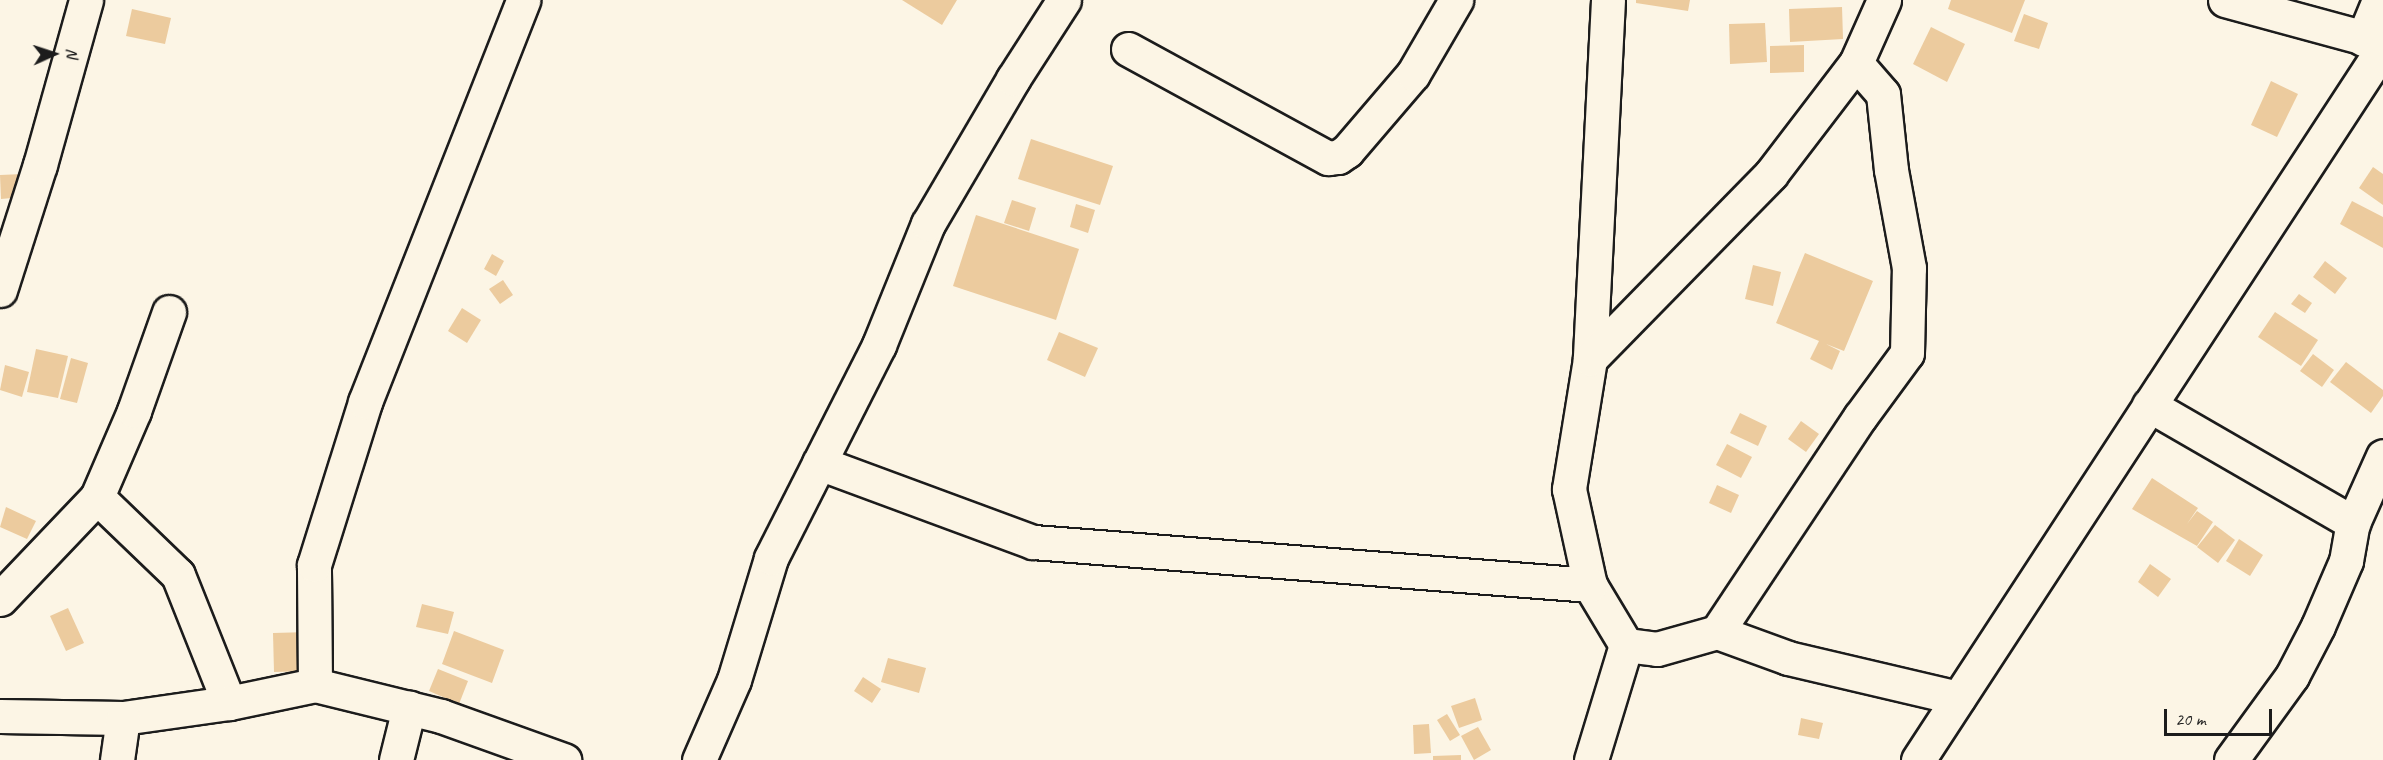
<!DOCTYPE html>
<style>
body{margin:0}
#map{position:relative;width:2383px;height:760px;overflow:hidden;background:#fcf5e5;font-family:Caveat,sans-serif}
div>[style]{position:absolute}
.building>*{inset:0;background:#eccb9e}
.roads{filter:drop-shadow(2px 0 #1c1c1c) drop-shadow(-2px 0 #1c1c1c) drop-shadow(0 2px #1c1c1c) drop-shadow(0 -2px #1c1c1c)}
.minor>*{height:33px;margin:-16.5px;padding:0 16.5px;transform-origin:16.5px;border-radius:16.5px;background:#fcf5e5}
span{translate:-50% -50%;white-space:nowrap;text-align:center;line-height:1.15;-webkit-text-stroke:5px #fcf5e5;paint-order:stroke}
.north{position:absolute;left:24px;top:24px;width:60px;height:60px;-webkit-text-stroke:4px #fcf5e5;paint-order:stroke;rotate:87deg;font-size:16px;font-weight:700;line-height:24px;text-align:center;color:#1c1c1c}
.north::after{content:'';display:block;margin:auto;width:21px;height:27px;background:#1c1c1c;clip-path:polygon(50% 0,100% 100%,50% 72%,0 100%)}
.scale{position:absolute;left:2164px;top:709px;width:108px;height:27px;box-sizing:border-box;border:3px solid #1c1c1c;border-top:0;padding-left:8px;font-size:18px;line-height:21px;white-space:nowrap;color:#1c1c1c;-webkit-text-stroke:4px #fcf5e5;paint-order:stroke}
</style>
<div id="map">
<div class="building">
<div style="clip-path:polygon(902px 0,957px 0,942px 25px)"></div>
<div style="clip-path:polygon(1636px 0,1690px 0,1688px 11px,1636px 3px)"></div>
<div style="clip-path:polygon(1951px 0,2025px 0,2012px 33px,1948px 9px)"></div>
<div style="clip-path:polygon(1842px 7px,1843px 39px,1790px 42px,1789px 9px)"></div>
<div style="clip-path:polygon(132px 9px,171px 18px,165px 44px,126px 36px)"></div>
<div style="clip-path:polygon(2024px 14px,2048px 23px,2039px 49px,2014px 41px)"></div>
<div style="clip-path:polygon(1765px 23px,1767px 62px,1730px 64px,1729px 24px)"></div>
<div style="clip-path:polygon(1931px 27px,1965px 44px,1947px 82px,1913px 64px)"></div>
<div style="clip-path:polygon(1804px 45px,1804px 72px,1770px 73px,1770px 46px)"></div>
<div style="clip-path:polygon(2271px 81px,2298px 94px,2277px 137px,2251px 125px)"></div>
<div style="clip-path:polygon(1031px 139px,1113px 166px,1100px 205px,1018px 179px)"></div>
<div style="clip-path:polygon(2373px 167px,2383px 174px,2383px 205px,2359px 188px)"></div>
<div style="clip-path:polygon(23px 174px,23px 197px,1px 199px,0 175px)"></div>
<div style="clip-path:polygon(1012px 200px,1036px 208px,1029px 231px,1004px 223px)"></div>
<div style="clip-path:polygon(2352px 201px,2383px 217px,2383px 248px,2340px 224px)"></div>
<div style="clip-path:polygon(1076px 204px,1095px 210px,1088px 233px,1070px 227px)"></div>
<div style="clip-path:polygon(976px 215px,1079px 249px,1056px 320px,953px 286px)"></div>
<div style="clip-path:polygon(1805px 253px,1873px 281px,1844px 351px,1826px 344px,1840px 351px,1832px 370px,1810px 359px,1819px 341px,1776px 323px)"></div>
<div style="clip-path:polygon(492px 254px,504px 261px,496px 276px,484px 269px)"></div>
<div style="clip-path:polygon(2325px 261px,2347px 278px,2335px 294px,2313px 277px)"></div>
<div style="clip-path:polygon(1753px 265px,1781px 272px,1773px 306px,1745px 299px)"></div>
<div style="clip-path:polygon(503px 280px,513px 295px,500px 304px,489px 289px)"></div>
<div style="clip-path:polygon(2299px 294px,2312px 303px,2305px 313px,2291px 304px)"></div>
<div style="clip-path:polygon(462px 308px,481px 320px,467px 343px,448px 331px)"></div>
<div style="clip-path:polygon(2275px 312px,2318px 340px,2301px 366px,2258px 337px)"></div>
<div style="clip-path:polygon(1059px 332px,1098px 348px,1085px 377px,1047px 360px)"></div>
<div style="clip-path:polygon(36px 349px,68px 356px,58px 398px,27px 392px)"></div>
<div style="clip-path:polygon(2313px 354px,2334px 370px,2322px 387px,2300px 371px)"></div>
<div style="clip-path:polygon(71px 358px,88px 363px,77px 403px,60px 399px)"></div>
<div style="clip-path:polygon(2346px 362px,2383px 390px,2383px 396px,2371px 413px,2330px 382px)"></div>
<div style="clip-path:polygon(5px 365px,29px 372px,22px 397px,0 390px)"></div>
<div style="clip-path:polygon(1740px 413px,1767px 426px,1758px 446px,1730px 433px)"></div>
<div style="clip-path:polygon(1801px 421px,1819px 434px,1806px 452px,1788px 439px)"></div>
<div style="clip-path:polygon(1727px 444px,1752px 457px,1741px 478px,1716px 465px)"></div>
<div style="clip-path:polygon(2152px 478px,2198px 508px,2187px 524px,2197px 511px,2213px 522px,2197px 546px,2132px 509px)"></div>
<div style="clip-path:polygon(1717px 485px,1739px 495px,1731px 513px,1709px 503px)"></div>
<div style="clip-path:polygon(6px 507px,36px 521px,27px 539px,0 527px)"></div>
<div style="clip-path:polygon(2215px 525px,2235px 540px,2218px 563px,2197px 547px)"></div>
<div style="clip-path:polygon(2239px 539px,2263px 555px,2250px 576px,2226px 561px)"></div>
<div style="clip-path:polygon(2150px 564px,2171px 579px,2158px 597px,2138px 582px)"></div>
<div style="clip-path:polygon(422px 604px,454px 612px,448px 634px,416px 627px)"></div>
<div style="clip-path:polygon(68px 608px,84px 643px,66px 651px,50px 616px)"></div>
<div style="clip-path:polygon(454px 631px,504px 650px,492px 683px,442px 664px)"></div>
<div style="clip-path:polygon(309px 632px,310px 671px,274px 672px,273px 633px)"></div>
<div style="clip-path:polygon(888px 658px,926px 668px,919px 693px,881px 682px)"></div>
<div style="clip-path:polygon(438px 669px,468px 681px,459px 704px,429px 691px)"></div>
<div style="clip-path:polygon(863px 677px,881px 689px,872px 703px,854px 691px)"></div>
<div style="clip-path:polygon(1475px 698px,1482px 720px,1459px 728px,1451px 706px)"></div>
<div style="clip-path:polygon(1447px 714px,1460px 735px,1450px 741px,1437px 720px)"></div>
<div style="clip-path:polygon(1801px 718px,1823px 723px,1819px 739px,1798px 735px)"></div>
<div style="clip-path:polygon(1429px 724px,1431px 753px,1414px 754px,1413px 725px)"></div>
<div style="clip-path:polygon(1478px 727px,1491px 750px,1474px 760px,1461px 736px)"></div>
<div style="clip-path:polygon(1461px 755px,1461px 760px,1433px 760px,1433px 756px)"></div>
</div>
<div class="roads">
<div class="minor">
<div style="left:1608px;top:0;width:359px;rotate:92.9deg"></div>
<div style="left:1590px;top:359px;width:132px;rotate:99.2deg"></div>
<div style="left:1569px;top:489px;width:98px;rotate:77.7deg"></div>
<div style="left:1590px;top:585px;width:70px;rotate:59deg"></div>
<div style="left:2225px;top:0;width:164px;rotate:15.2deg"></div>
<div style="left:2363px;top:39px;width:42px;rotate:-67.7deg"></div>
<div style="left:1128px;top:49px;width:228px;rotate:28.6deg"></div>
<div style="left:1328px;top:158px;width:10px;rotate:-6deg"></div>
<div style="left:1338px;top:157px;width:11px;rotate:-34deg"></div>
<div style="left:1347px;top:151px;width:101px;rotate:-49.4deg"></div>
<div style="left:1413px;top:74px;width:86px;rotate:-59.8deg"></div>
<div style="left:0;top:290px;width:131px;rotate:-72.3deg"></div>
<div style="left:40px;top:165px;width:171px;rotate:-74.4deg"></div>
<div style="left:1590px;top:359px;width:259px;rotate:-45.6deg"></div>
<div style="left:1771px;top:174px;width:140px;rotate:-52.6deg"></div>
<div style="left:1856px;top:63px;width:69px;rotate:-66deg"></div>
<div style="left:2149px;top:405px;width:236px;rotate:30deg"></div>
<div style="left:819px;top:463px;width:228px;rotate:20.3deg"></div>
<div style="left:1033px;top:542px;width:559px;rotate:4.41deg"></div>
<div style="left:97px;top:497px;width:112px;rotate:43.9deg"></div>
<div style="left:178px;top:575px;width:138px;rotate:68.3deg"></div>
<div style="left:0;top:599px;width:141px;rotate:-46.4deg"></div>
<div style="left:97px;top:497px;width:94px;rotate:-66.7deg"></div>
<div style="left:134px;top:411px;width:105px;rotate:-70.5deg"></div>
<div style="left:1717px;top:632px;width:258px;rotate:-56.4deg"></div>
<div style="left:1860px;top:417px;width:79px;rotate:-53.7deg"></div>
<div style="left:1907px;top:353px;width:85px;rotate:-88.7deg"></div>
<div style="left:1909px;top:268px;width:100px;rotate:-100.4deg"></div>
<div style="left:1891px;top:170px;width:76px;rotate:-96deg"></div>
<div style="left:1883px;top:94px;width:41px;rotate:-131.1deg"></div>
<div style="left:315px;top:685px;width:120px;rotate:-90.5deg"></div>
<div style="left:314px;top:565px;width:171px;rotate:-72.6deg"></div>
<div style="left:365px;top:402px;width:432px;rotate:-68.5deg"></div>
<div style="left:0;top:716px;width:123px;rotate:0.9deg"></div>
<div style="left:123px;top:718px;width:107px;rotate:-8.1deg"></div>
<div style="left:229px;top:703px;width:88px;rotate:-11.8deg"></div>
<div style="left:315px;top:685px;width:130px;rotate:13.8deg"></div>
<div style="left:441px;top:716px;width:131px;rotate:19.7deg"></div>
<div style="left:117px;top:760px;width:42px;rotate:-81.9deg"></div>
<div style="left:396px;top:760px;width:54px;rotate:-76deg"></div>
<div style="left:699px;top:760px;width:87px;rotate:-66.4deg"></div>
<div style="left:734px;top:680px;width:127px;rotate:-73.1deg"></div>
<div style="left:771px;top:558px;width:239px;rotate:-63.1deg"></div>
<div style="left:879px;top:345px;width:131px;rotate:-68deg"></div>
<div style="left:928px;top:224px;width:168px;rotate:-59.6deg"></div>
<div style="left:1013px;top:79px;width:94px;rotate:-57.2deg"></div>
<div style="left:1591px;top:760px;width:120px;rotate:-73.1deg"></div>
<div style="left:1626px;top:645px;width:31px;rotate:7deg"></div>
<div style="left:1657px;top:649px;width:62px;rotate:-15.8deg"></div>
<div style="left:1717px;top:632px;width:76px;rotate:20.1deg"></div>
<div style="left:1788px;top:658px;width:175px;rotate:13.2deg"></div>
<div style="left:1918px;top:760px;width:850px;rotate:-56.85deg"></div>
<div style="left:2231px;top:760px;width:104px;rotate:-54deg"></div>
<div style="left:2292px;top:676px;width:56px;rotate:-62.5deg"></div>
<div style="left:2318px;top:626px;width:71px;rotate:-66.7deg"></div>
<div style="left:2346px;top:561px;width:39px;rotate:-80deg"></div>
<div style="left:2353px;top:523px;width:73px;rotate:-65.9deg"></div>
</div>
</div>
<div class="north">N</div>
<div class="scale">20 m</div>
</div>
